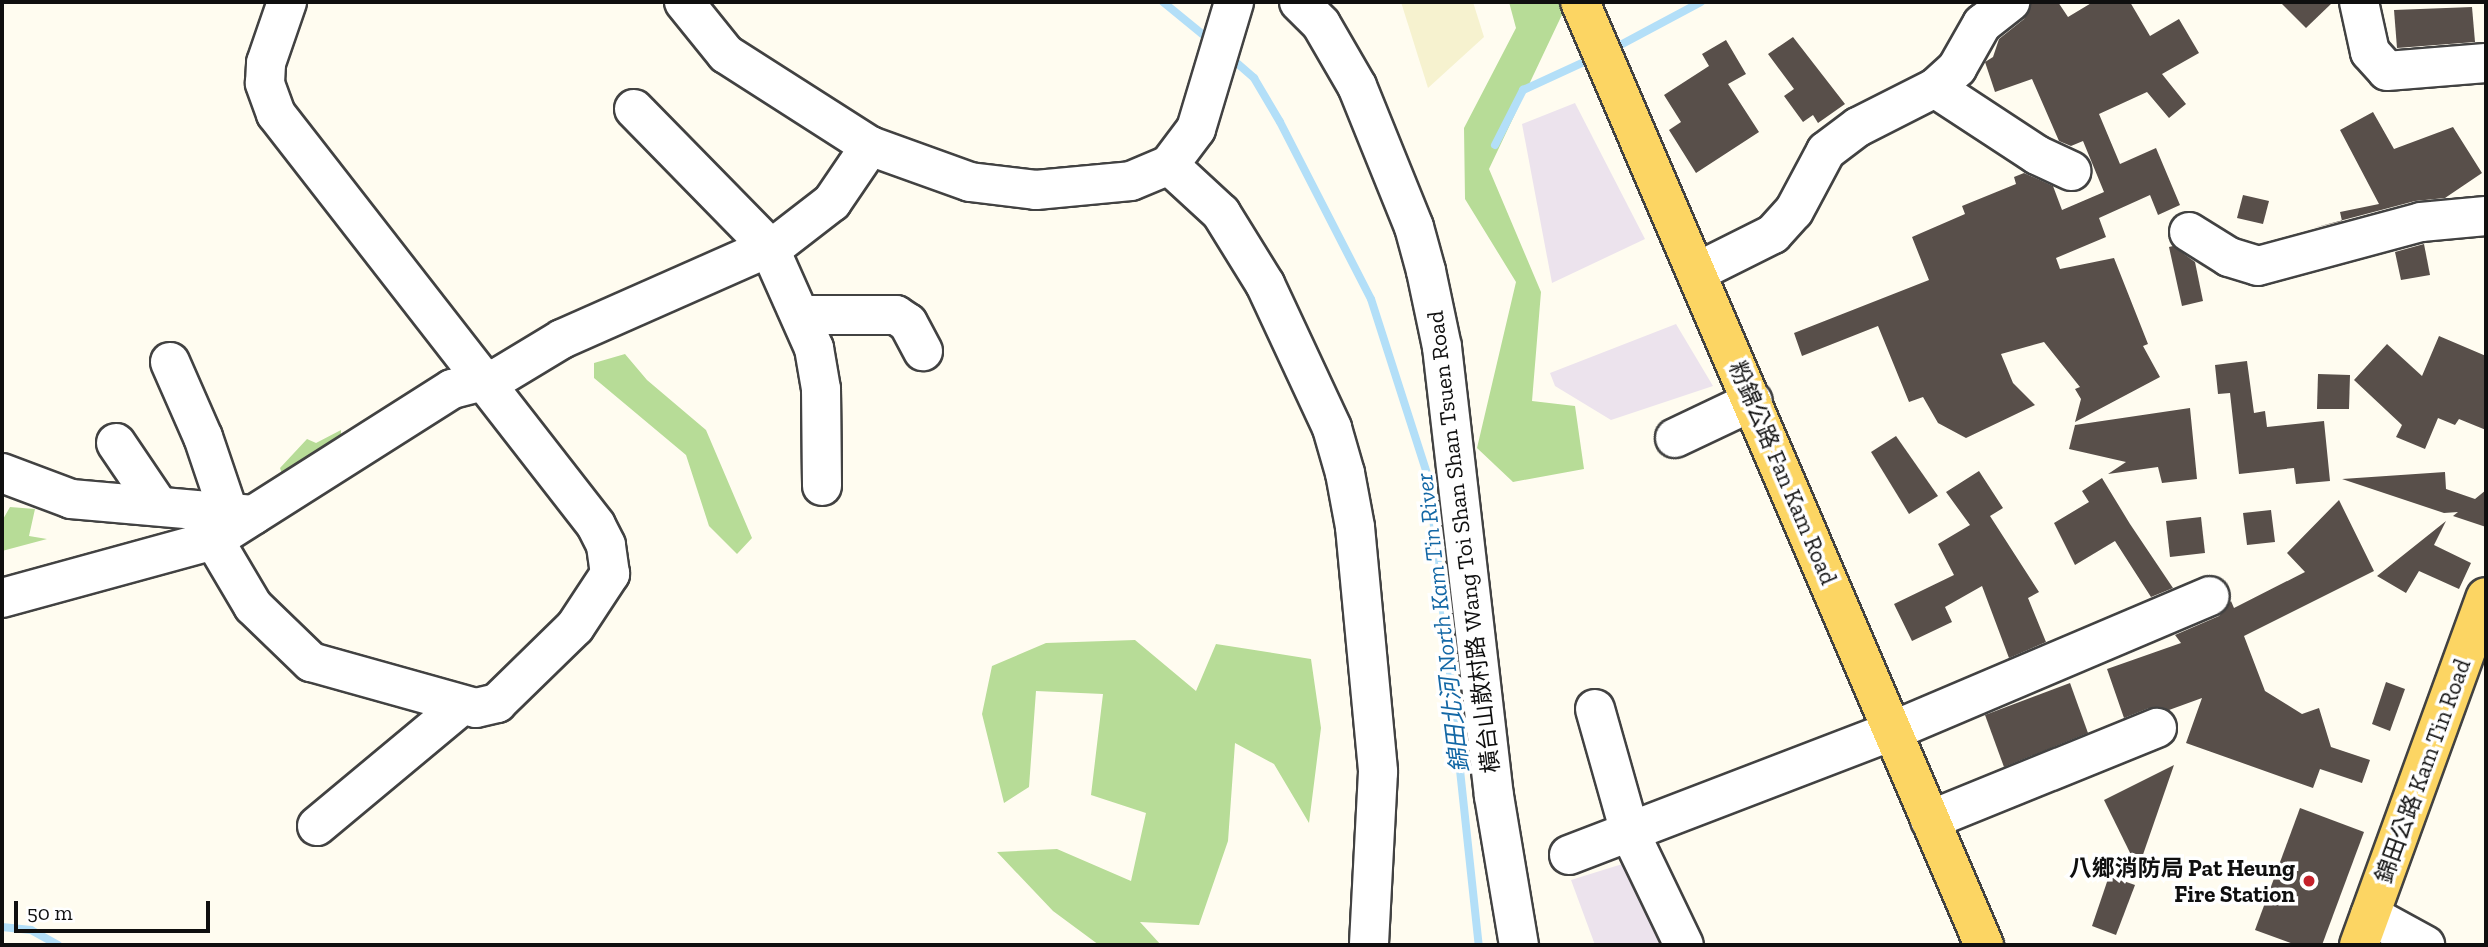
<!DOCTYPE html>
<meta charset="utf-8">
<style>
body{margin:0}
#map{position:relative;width:2488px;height:947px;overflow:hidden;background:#fffcf0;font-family:"Zilla Slab","Noto Sans TC",serif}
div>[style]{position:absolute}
.industrial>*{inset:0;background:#ece3ed}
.farmland>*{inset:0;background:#f6f2cf}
.forest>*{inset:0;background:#b7dc97}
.stream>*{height:8px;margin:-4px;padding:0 4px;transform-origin:4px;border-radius:4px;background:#b3dff8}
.building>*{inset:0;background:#584f4a}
.roads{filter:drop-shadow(2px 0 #424242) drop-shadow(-2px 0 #424242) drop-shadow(0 2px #424242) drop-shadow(0 -2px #424242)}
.minor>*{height:38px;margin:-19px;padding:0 19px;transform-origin:19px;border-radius:19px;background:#fff}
.major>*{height:38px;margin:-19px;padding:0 19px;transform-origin:19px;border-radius:19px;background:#fcd563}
.dots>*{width:19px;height:19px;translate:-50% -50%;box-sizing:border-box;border:4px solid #fff;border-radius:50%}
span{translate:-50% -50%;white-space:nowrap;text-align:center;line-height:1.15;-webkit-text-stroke:7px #fff;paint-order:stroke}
.street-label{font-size:23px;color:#0f0f0f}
.poi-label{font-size:23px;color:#0f0f0f;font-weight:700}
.right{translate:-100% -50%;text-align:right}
.water-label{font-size:24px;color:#1367a5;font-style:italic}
.frame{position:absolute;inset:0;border:4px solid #0f0f0f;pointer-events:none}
.scale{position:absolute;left:14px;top:901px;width:196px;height:32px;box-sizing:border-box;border:4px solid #0f0f0f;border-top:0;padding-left:9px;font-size:21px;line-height:24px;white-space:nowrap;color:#0f0f0f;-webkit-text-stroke:5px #fff;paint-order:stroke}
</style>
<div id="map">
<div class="industrial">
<div style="clip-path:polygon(1575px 103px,1645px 239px,1552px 283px,1522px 124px)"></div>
<div style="clip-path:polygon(1676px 324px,1713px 386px,1611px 420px,1555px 386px,1550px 373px)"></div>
<div style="clip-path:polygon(1632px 861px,1661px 945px,1595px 945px,1571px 880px)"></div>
</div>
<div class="farmland">
<div style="clip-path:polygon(1401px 2px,1473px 2px,1484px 37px,1428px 88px)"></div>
</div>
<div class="forest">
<div style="clip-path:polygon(1509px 2px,1568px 2px,1489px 169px,1541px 292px,1532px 401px,1575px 406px,1584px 469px,1513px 482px,1477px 448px,1516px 282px,1465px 199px,1464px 128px,1516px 28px)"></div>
<div style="clip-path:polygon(625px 354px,647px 380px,706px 430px,752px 538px,737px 554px,709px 526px,686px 455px,594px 378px,594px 363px)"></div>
<div style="clip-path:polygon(341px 430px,341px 447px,283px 477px,280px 468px,307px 439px,316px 443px)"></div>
<div style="clip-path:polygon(10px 507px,35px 509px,29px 536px,47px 539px,2px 551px,2px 521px)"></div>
<div style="clip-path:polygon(1135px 640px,1196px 691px,1216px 644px,1311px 659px,1321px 728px,1309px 823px,1274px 764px,1235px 743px,1228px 841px,1199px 925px,1140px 922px,1161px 945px,1099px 945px,1053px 911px,997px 852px,1057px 849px,1131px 881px,1146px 813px,1091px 795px,1103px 694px,1036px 691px,1029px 787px,1004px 803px,982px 714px,992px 666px,1046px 643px)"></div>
</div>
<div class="stream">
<div style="left:1163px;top:2px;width:63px;rotate:39.2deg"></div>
<div style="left:1611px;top:50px;width:102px;rotate:-28.1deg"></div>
<div style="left:1230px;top:57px;width:32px;rotate:41deg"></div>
<div style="left:1254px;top:78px;width:51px;rotate:59.4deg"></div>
<div style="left:1280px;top:122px;width:199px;rotate:62.8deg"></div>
<div style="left:1371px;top:299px;width:190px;rotate:72.2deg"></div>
<div style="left:1429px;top:480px;width:468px;rotate:83.9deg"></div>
<div style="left:1495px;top:145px;width:62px;rotate:-63deg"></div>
<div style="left:1523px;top:90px;width:77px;rotate:-24.6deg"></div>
<div style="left:2px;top:927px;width:29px;rotate:6deg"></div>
<div style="left:31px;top:930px;width:31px;rotate:29deg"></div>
</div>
<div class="building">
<div style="clip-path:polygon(2031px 2px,2058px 2px,2068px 17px,2093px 2px,2130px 2px,2150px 36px,2179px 19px,2199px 53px,2162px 74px,2186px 104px,2169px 118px,2147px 92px,2099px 114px,2120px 164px,2156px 148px,2180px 205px,2158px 215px,2150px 195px,2099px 218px,2106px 237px,2056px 258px,2060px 269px,2114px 258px,2148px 344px,2143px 346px,2160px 377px,2075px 422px,2081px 399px,2075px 389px,2080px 387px,2044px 342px,2001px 354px,2013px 383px,2035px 405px,1966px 438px,1938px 423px,1923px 397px,1909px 402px,1878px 326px,1802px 356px,1794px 333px,1929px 280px,1912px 237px,1965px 214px,1962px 206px,2016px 184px,2014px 177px,2024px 173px,2053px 186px,2062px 210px,2104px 192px,2083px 141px,2071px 146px,2059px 141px,2032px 79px,1995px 92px,1985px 62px,1993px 57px,1999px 39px,2024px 19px)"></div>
<div style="clip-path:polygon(2280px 2px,2333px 2px,2306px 28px)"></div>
<div style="clip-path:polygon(2472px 7px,2475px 42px,2397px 48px,2394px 10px)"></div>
<div style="clip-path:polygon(1793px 37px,1845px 104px,1818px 123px,1813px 115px,1803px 122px,1784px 96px,1794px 89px,1768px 54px)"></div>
<div style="clip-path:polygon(1726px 40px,1746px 74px,1728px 84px,1759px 132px,1696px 173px,1669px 130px,1681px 122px,1664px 95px,1709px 66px,1702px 54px)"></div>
<div style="clip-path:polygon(2373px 112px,2394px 149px,2453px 127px,2482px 173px,2445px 198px,2415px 201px,2313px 228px,2342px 221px,2340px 212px,2379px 204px,2340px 130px)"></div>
<div style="clip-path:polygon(2243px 195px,2269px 201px,2263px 224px,2237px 218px)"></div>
<div style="clip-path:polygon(2424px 244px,2430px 275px,2401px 280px,2395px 252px)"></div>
<div style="clip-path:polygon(2173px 246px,2195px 262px,2203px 301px,2182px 306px,2169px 247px)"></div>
<div style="clip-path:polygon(2439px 336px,2486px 356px,2486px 430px,2459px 419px,2455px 425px,2438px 418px,2425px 449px,2396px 437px,2402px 425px,2354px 380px,2387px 344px,2422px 376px)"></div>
<div style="clip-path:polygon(2247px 361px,2254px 413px,2265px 411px,2267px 427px,2324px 421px,2330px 481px,2296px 484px,2294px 468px,2239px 474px,2230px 393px,2218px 394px,2215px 365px)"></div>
<div style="clip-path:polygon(2318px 374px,2350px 375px,2349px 409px,2317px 409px)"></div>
<div style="clip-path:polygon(2190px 408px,2197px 479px,2162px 483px,2158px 467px,2108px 474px,2126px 462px,2069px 449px,2075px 425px)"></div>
<div style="clip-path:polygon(1896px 436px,1938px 496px,1909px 514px,1871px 452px)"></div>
<div style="clip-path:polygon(1979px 471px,2003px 508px,1990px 516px,2039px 592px,2028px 598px,2046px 642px,2009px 658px,1982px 586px,1945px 607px,1952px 622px,1912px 641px,1894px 604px,1954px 575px,1938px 544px,1970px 525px,1946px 492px)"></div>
<div style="clip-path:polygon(2445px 472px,2446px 489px,2475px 499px,2486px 490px,2486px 527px,2453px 516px,2458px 512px,2444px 513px,2342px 479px)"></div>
<div style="clip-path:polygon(2102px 478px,2130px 524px,2173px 588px,2151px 597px,2115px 541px,2075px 565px,2054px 523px,2089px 502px,2082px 491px)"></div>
<div style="clip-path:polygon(2339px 500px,2374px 571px,2244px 636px,2265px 691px,2302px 714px,2319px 708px,2331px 747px,2370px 760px,2362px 783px,2320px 769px,2313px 788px,2186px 743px,2202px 698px,2169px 710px,2149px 708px,2124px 718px,2107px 669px,2181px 643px,2175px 635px,2219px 616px,2231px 601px,2234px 608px,2305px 572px,2287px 553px)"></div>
<div style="clip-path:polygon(2271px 510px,2275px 542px,2247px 545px,2243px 513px)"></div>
<div style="clip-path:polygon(2201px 517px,2205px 553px,2170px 557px,2166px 521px)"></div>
<div style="clip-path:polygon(2446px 521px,2434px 545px,2471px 563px,2459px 589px,2419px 571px,2406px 593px,2377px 576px)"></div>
<div style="clip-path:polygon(2386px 682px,2405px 689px,2390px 731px,2372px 724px)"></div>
<div style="clip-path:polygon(2070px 683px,2088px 733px,2004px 767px,1985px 715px)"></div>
<div style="clip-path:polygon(2174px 765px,2138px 869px,2104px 800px)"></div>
<div style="clip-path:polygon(2300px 808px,2364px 832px,2322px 945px,2296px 945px,2255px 930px)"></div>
<div style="clip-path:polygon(2109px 876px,2135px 885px,2116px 935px,2092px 926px)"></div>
</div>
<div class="roads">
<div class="minor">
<div style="left:684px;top:2px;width:67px;rotate:51.1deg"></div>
<div style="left:726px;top:54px;width:171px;rotate:32.6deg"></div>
<div style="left:870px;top:146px;width:106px;rotate:19.8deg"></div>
<div style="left:970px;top:182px;width:66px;rotate:6.9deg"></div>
<div style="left:1036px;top:190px;width:95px;rotate:-5.4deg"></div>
<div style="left:1131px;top:181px;width:41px;rotate:-22.8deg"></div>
<div style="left:1169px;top:165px;width:45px;rotate:-53.1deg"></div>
<div style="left:1196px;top:129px;width:133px;rotate:-73.3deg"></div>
<div style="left:1299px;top:2px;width:31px;rotate:45deg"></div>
<div style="left:1321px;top:24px;width:72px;rotate:59.9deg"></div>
<div style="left:1357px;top:86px;width:152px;rotate:68deg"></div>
<div style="left:1414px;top:227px;width:46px;rotate:74.7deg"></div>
<div style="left:1426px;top:271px;width:78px;rotate:78.1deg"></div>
<div style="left:1442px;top:347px;width:452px;rotate:83.4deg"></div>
<div style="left:1494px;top:796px;width:151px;rotate:80.5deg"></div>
<div style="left:2359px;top:2px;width:51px;rotate:77.6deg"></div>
<div style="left:2370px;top:52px;width:25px;rotate:48deg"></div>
<div style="left:2387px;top:71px;width:99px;rotate:-4.6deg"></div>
<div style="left:1935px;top:88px;width:122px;rotate:33.3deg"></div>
<div style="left:2037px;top:155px;width:38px;rotate:25deg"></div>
<div style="left:634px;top:109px;width:193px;rotate:45.6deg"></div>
<div style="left:769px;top:247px;width:111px;rotate:66deg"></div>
<div style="left:814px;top:348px;width:42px;rotate:80.3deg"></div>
<div style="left:821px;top:389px;width:97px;rotate:89.4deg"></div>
<div style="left:1169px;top:165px;width:71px;rotate:42.7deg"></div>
<div style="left:1221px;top:213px;width:84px;rotate:58.2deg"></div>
<div style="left:1265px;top:284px;width:159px;rotate:65deg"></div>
<div style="left:1332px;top:428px;width:47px;rotate:73.9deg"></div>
<div style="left:1345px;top:473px;width:55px;rotate:79.5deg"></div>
<div style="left:1355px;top:527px;width:246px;rotate:84.6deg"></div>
<div style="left:1378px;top:772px;width:173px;rotate:93deg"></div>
<div style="left:2189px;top:232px;width:47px;rotate:32deg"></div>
<div style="left:2229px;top:257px;width:30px;rotate:17deg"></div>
<div style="left:2258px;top:266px;width:169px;rotate:-15.1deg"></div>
<div style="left:2421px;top:222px;width:65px;rotate:-5.3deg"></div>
<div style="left:1697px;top:272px;width:85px;rotate:-26.6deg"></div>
<div style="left:1773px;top:234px;width:31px;rotate:-48deg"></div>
<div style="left:1794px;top:211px;width:68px;rotate:-61.9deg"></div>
<div style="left:1826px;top:151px;width:40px;rotate:-37deg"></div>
<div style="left:1858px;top:127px;width:86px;rotate:-26.9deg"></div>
<div style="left:1935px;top:88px;width:30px;rotate:-42deg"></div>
<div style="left:1957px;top:68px;width:51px;rotate:-60.4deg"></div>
<div style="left:1982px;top:24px;width:36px;rotate:-38deg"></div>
<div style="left:802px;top:315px;width:94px"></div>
<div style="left:896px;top:315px;width:14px;rotate:34deg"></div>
<div style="left:908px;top:323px;width:32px;rotate:62deg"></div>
<div style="left:170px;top:362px;width:82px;rotate:66.3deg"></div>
<div style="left:203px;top:437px;width:78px;rotate:71.3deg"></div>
<div style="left:1675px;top:438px;width:86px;rotate:-25.4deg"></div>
<div style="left:116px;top:443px;width:75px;rotate:55.9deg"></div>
<div style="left:2px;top:473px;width:74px;rotate:20.6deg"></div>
<div style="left:71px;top:499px;width:183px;rotate:5deg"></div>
<div style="left:214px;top:540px;width:77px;rotate:59.4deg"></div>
<div style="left:253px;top:606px;width:81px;rotate:44deg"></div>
<div style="left:311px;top:662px;width:171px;rotate:15.6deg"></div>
<div style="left:476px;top:708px;width:22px;rotate:-13deg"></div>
<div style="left:497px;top:703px;width:109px;rotate:-44.3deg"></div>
<div style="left:575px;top:627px;width:64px;rotate:-56.6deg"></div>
<div style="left:610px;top:574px;width:29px;rotate:-98deg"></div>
<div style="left:606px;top:545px;width:22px;rotate:-117deg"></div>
<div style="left:596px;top:525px;width:521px;rotate:-127.9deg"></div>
<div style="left:276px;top:114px;width:33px;rotate:-110deg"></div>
<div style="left:265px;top:83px;width:20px;rotate:-87deg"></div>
<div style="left:266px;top:63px;width:65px;rotate:-71deg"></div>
<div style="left:2px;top:598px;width:220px;rotate:-15.3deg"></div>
<div style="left:214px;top:540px;width:282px;rotate:-32.4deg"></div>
<div style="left:452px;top:389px;width:49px;rotate:-14.3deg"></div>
<div style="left:499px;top:377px;width:74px;rotate:-31.1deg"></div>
<div style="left:562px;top:339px;width:237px;rotate:-23.9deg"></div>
<div style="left:779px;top:243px;width:67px;rotate:-37.7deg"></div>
<div style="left:832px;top:202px;width:68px;rotate:-55.8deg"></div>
<div style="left:1595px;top:709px;width:129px;rotate:74.2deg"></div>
<div style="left:1630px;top:833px;width:124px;rotate:64.3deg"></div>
<div style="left:1930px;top:820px;width:245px;rotate:-22.1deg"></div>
<div style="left:317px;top:826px;width:189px;rotate:-39.8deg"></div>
<div style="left:1569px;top:855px;width:346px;rotate:-21deg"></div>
<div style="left:1892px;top:731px;width:345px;rotate:-23deg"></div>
<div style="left:2370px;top:915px;width:63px;rotate:28.6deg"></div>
</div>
<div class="major">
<div style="left:1580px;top:2px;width:1026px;rotate:66.81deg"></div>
<div style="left:2359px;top:945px;width:370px;rotate:-70deg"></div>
</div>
</div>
<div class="dots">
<div style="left:2309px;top:881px;background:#c4212b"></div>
</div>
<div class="street-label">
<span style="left:1783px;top:473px;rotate:67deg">粉錦公路 Fan Kam Road</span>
<span style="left:1463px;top:542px;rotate:-97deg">橫台山散村路 Wang Toi Shan Shan Tsuen Road</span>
<span style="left:2423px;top:771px;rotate:-70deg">錦田公路 Kam Tin Road</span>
</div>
<div class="poi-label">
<span class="right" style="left:2295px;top:881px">八鄉消防局 Pat Heung<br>Fire Station</span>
</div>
<div class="water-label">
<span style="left:1442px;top:623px;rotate:-97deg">錦田北河 North Kam Tin River</span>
</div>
<div class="frame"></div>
<div class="scale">50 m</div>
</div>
